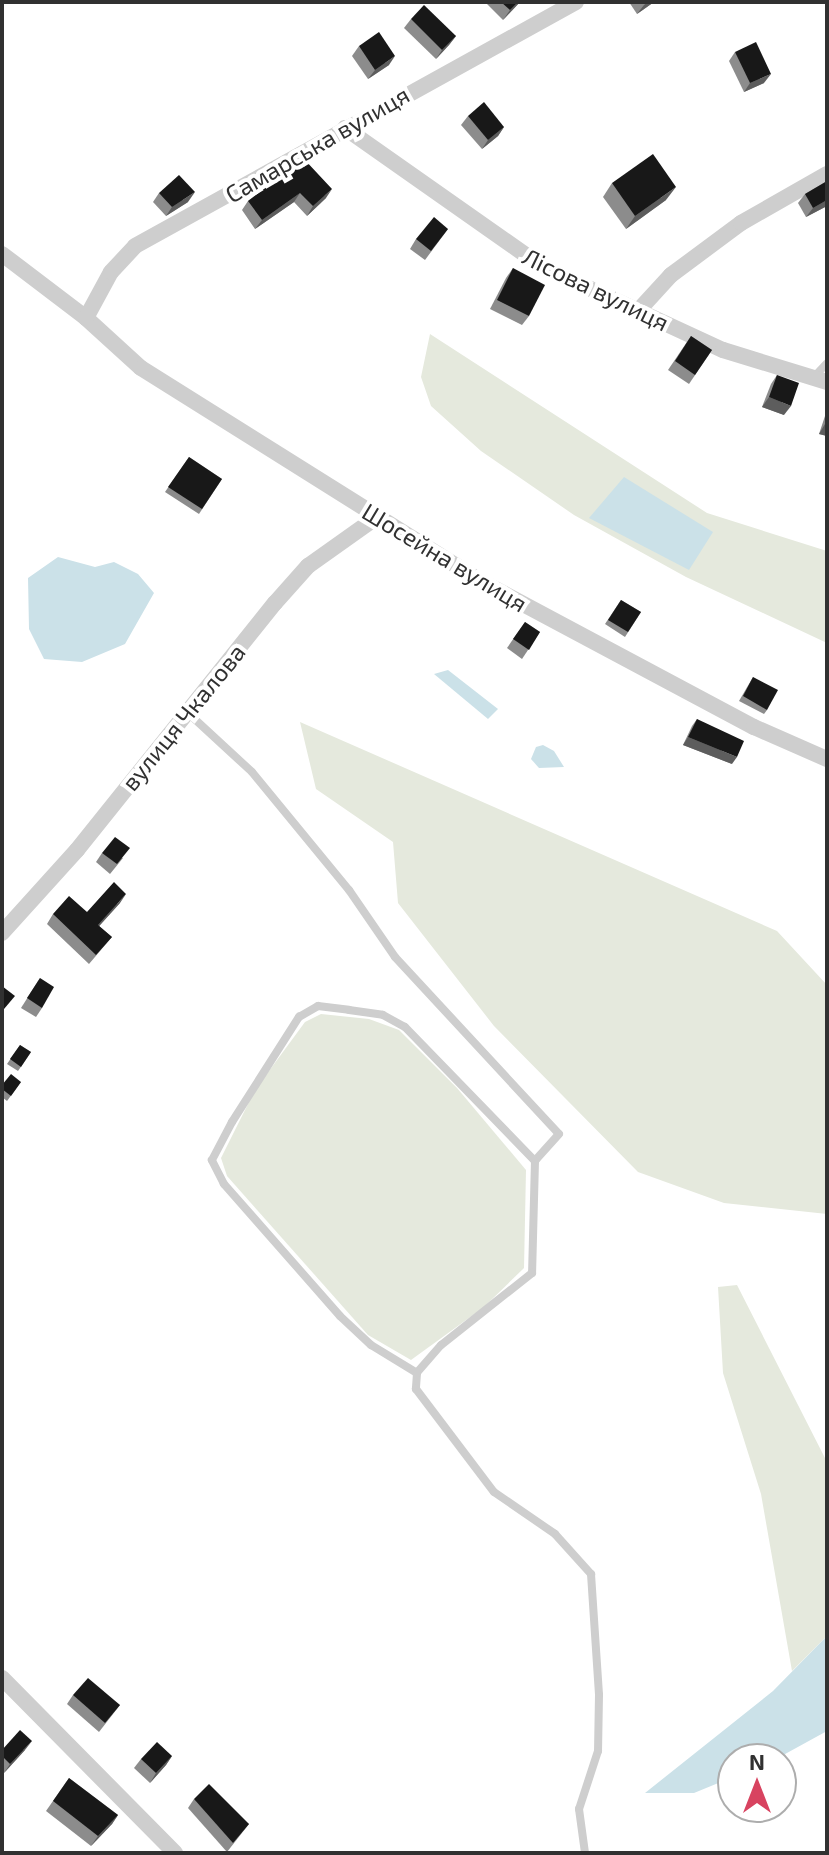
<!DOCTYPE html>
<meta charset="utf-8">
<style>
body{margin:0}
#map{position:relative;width:829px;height:1855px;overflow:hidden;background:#fff;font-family:"Exo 2",sans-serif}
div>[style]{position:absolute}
.green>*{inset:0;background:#e5e9dd}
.water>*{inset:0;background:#cbe1e8}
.lane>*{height:8px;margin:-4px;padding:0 4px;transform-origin:4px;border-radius:4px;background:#cecece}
.street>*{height:16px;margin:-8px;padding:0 8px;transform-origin:8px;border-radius:8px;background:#cecece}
.wall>*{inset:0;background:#8c8c8c}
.shaded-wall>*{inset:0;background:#5d5d5d}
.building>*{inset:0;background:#181818}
span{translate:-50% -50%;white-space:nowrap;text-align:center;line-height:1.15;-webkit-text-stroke:8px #fff;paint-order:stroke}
.street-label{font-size:24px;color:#313131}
.frame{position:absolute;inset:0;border:4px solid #313131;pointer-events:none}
.north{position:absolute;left:717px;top:1743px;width:80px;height:80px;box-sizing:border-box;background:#fff;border:2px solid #adadad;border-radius:50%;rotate:0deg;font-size:22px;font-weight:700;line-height:32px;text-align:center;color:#313131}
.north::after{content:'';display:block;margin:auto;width:28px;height:36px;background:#d84360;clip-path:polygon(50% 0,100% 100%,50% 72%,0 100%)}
</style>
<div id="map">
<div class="green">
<div style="clip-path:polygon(430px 334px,707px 513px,827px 551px,827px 643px,686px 577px,574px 515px,481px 451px,431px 406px,421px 377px)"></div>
<div style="clip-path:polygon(300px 722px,777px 931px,827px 985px,827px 1214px,724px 1203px,638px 1172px,494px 1026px,398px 903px,393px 842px,316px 789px)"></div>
<div style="clip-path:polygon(321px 1014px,369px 1019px,399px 1030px,457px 1088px,526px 1170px,524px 1268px,484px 1307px,411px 1360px,368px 1335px,227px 1176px,221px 1158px,255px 1090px,305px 1022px)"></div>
<div style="clip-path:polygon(737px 1285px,827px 1462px,827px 1636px,792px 1671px,761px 1494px,723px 1373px,718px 1287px)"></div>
</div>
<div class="water">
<div style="clip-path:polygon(624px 477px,713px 532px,689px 570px,589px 518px)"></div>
<div style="clip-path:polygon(58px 557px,95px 567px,114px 562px,138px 574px,154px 593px,125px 644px,82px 662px,44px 659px,29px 629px,28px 578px)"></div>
<div style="clip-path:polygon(448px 670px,498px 709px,488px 719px,434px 674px)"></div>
<div style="clip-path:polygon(543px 745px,554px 751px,564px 767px,539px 768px,531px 759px,536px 747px)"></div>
<div style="clip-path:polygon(827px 1636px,827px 1731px,776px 1759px,733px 1759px,733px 1777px,694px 1793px,645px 1793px,773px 1691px)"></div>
</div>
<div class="lane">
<div style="left:814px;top:377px;width:19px;rotate:-47deg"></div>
<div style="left:187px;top:712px;width:88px;rotate:42.7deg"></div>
<div style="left:252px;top:772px;width:153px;rotate:50.6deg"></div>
<div style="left:349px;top:890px;width:81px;rotate:55.5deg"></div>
<div style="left:395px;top:957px;width:241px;rotate:47.2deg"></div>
<div style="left:559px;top:1134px;width:36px;rotate:132deg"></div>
<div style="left:535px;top:1161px;width:112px;rotate:91.5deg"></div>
<div style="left:532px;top:1273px;width:116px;rotate:141.6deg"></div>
<div style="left:441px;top:1345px;width:37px;rotate:131deg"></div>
<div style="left:417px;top:1373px;width:16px;rotate:94deg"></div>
<div style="left:416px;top:1389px;width:129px;rotate:52.9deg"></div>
<div style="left:494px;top:1492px;width:74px;rotate:34.5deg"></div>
<div style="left:555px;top:1534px;width:54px;rotate:48deg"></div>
<div style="left:591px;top:1574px;width:121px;rotate:86.2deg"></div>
<div style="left:599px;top:1695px;width:56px;rotate:91deg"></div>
<div style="left:598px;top:1751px;width:61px;rotate:108.1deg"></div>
<div style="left:579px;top:1809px;width:44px;rotate:82.2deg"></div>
<div style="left:417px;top:1373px;width:54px;rotate:-148.7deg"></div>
<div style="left:371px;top:1345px;width:42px;rotate:-136.9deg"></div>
<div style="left:340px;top:1316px;width:176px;rotate:-131.3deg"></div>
<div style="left:224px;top:1184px;width:27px;rotate:-117deg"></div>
<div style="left:212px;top:1160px;width:43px;rotate:-62.2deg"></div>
<div style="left:232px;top:1122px;width:125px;rotate:-57.5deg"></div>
<div style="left:299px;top:1017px;width:22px;rotate:-30deg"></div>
<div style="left:318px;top:1006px;width:31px;rotate:7deg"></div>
<div style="left:349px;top:1010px;width:34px;rotate:8deg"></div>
<div style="left:383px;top:1015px;width:25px;rotate:29deg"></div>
<div style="left:405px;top:1027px;width:187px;rotate:45.9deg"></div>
</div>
<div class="street">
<div style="left:345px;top:128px;width:242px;rotate:35.1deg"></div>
<div style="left:543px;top:267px;width:198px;rotate:24.8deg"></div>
<div style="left:723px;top:350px;width:109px;rotate:17.1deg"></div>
<div style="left:2px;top:254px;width:106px;rotate:37.3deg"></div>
<div style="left:86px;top:318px;width:74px;rotate:42.3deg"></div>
<div style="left:141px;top:368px;width:405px;rotate:32.1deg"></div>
<div style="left:484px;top:583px;width:306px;rotate:28.1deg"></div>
<div style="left:754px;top:727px;width:80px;rotate:23.7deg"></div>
<div style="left:638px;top:311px;width:49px;rotate:-47.5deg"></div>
<div style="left:671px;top:275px;width:87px;rotate:-36.6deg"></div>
<div style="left:741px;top:223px;width:99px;rotate:-29.7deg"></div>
<div style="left:86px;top:318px;width:52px;rotate:-61.5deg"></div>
<div style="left:111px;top:272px;width:35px;rotate:-47deg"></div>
<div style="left:135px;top:246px;width:504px;rotate:-28.96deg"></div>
<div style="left:2px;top:933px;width:112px;rotate:-47.9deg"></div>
<div style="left:77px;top:850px;width:317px;rotate:-51.3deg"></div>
<div style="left:275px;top:603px;width:50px;rotate:-48.3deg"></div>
<div style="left:308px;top:566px;width:85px;rotate:-35.4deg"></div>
<div style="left:2px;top:1678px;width:246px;rotate:45.3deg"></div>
</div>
<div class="wall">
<div style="clip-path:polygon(488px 2px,520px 2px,503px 20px,487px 4px)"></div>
<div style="clip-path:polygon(629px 2px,654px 2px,637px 14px)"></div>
<div style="clip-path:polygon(411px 19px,456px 36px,449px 45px,436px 59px,404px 28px)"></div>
<div style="clip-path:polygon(359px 46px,389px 65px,368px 79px,352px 56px)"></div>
<div style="clip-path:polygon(735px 52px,764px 83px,744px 92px,729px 61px)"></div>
<div style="clip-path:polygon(468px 116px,504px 127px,498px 136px,482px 149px,461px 125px)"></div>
<div style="clip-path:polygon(304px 159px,326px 198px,307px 216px,294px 202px,255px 229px,242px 210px,248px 201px)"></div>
<div style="clip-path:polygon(827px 181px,827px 206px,806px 217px,798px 203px,805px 194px)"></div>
<div style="clip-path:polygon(612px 183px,666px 200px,626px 229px,603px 197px)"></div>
<div style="clip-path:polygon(159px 193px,188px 202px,166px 216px,153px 202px)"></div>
<div style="clip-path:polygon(448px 229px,425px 260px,410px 249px,416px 239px)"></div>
<div style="clip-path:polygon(513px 268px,529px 316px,522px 325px,490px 309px,506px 278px)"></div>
<div style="clip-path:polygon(691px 336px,712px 350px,689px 384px,668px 370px)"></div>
<div style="clip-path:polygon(777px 375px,784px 415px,762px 407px,771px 384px)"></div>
<div style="clip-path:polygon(827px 410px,827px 436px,819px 434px)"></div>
<div style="clip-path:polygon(189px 457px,222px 479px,199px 514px,165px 492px)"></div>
<div style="clip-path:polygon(621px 600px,641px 612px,625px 637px,605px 624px)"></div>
<div style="clip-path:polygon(525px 622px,540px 632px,522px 659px,507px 648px)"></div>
<div style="clip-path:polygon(753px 677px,767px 710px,764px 714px,739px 701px)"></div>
<div style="clip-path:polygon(697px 719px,732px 764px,683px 745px,692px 726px)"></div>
<div style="clip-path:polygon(102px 853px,123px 858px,110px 874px,96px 862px)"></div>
<div style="clip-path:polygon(120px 903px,99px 926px,112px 937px,89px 964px,47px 924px,53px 914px,87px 912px)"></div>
<div style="clip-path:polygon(40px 978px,42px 1008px,36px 1017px,21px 1008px)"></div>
<div style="clip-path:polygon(20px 1045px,31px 1052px,18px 1071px,7px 1064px)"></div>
<div style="clip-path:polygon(21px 1082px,7px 1101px,2px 1097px,2px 1085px)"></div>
<div style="clip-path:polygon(73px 1695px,120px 1705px,99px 1732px,67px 1704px)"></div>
<div style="clip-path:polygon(2px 1750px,25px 1750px,4px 1773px,2px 1771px)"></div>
<div style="clip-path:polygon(172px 1756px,166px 1765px,150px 1783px,134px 1768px,141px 1759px)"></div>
<div style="clip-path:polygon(69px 1778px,118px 1815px,112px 1824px,91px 1846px,46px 1811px)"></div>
<div style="clip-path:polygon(194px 1799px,249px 1824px,227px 1852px,188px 1808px)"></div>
</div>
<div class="shaded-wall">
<div style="clip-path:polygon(518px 2px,520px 2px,503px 20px,510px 10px)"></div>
<div style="clip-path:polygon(648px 2px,654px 2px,637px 14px,644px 5px)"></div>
<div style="clip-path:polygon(456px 36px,449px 45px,436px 59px,442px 50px)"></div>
<div style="clip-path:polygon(395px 56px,389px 65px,368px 79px,375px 70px)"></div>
<div style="clip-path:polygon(771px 74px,764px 83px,744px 92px,750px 83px)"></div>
<div style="clip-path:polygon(504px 127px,498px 136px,482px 149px,488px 140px)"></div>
<div style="clip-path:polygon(676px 187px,666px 200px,626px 229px,635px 216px)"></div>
<div style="clip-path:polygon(332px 189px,326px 198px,307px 216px,313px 206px)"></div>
<div style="clip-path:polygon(195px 192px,188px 202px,166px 216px,172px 207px)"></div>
<div style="clip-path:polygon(300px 193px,294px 202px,255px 229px,262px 220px)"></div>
<div style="clip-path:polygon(827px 200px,827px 206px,806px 217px,813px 208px)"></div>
<div style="clip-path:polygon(769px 397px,791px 406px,784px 415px,762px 407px)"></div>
<div style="clip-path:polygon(825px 424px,827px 425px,827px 436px,819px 434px)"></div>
<div style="clip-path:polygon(688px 737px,737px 757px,732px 764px,683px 745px)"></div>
<div style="clip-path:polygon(126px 894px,120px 903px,92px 934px,98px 925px)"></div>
<div style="clip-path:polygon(32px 1741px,25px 1750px,4px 1773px,10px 1764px)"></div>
<div style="clip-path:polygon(172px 1756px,166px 1765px,150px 1783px,156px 1773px)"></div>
<div style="clip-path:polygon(118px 1815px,112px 1824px,91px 1846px,98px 1836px)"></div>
</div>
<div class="building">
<div style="clip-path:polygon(501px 2px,518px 2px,510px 10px)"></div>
<div style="clip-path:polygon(424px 5px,456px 36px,442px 50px,411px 19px)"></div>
<div style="clip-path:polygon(379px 32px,395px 56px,375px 70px,359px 46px)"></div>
<div style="clip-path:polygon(756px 42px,771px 74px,750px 83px,735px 52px)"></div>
<div style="clip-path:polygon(484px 102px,504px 127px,488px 140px,468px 116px)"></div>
<div style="clip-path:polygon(653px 154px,676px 187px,635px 216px,612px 183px)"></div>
<div style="clip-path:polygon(304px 159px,332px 189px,313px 206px,300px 193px,262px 220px,248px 201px)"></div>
<div style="clip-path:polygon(179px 175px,195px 192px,172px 207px,159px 193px)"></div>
<div style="clip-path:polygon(827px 181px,827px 200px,813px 208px,805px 194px)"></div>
<div style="clip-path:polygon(434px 217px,448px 229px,431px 251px,416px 239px)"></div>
<div style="clip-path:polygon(513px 268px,545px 285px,529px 316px,497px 300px)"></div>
<div style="clip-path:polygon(691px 336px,712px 350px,695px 375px,675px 361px)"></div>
<div style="clip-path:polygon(777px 375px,799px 383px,791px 406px,769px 397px)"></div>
<div style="clip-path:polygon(189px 457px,222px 479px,202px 509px,168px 487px)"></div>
<div style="clip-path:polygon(621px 600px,641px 612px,628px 632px,608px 620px)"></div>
<div style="clip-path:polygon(525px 622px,540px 632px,529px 650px,513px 639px)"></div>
<div style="clip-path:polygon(753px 677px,778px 690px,767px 710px,743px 696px)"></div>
<div style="clip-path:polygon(697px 719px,744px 741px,737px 757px,688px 737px)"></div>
<div style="clip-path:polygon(115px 837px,130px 848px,117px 864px,102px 853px)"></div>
<div style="clip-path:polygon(114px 882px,126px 894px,98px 925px,112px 937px,96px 955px,53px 914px,69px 896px,87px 912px)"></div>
<div style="clip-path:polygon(40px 978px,54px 987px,42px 1008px,27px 998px)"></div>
<div style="clip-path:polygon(2px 986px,15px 996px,4px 1009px,2px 1008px)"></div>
<div style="clip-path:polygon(20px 1045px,31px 1052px,21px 1067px,10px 1059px)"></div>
<div style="clip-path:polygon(11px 1074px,21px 1082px,11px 1096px,2px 1089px,2px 1085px)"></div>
<div style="clip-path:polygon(88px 1678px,120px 1705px,105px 1723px,73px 1695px)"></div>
<div style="clip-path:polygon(20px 1730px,32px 1741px,10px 1764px,2px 1756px,2px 1750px)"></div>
<div style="clip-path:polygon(157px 1742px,172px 1756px,156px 1773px,141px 1759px)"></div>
<div style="clip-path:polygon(69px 1778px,118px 1815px,98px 1836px,53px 1801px)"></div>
<div style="clip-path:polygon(209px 1784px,249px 1824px,233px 1843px,194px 1799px)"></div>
</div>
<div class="street-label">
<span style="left:317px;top:144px;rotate:-30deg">Самарська вулиця</span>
<span style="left:596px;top:289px;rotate:26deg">Лісова вулиця</span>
<span style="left:445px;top:557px;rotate:31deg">Шосейна вулиця</span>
<span style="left:183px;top:717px;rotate:-51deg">вулиця Чкалова</span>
</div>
<div class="frame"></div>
<div class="north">N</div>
</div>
